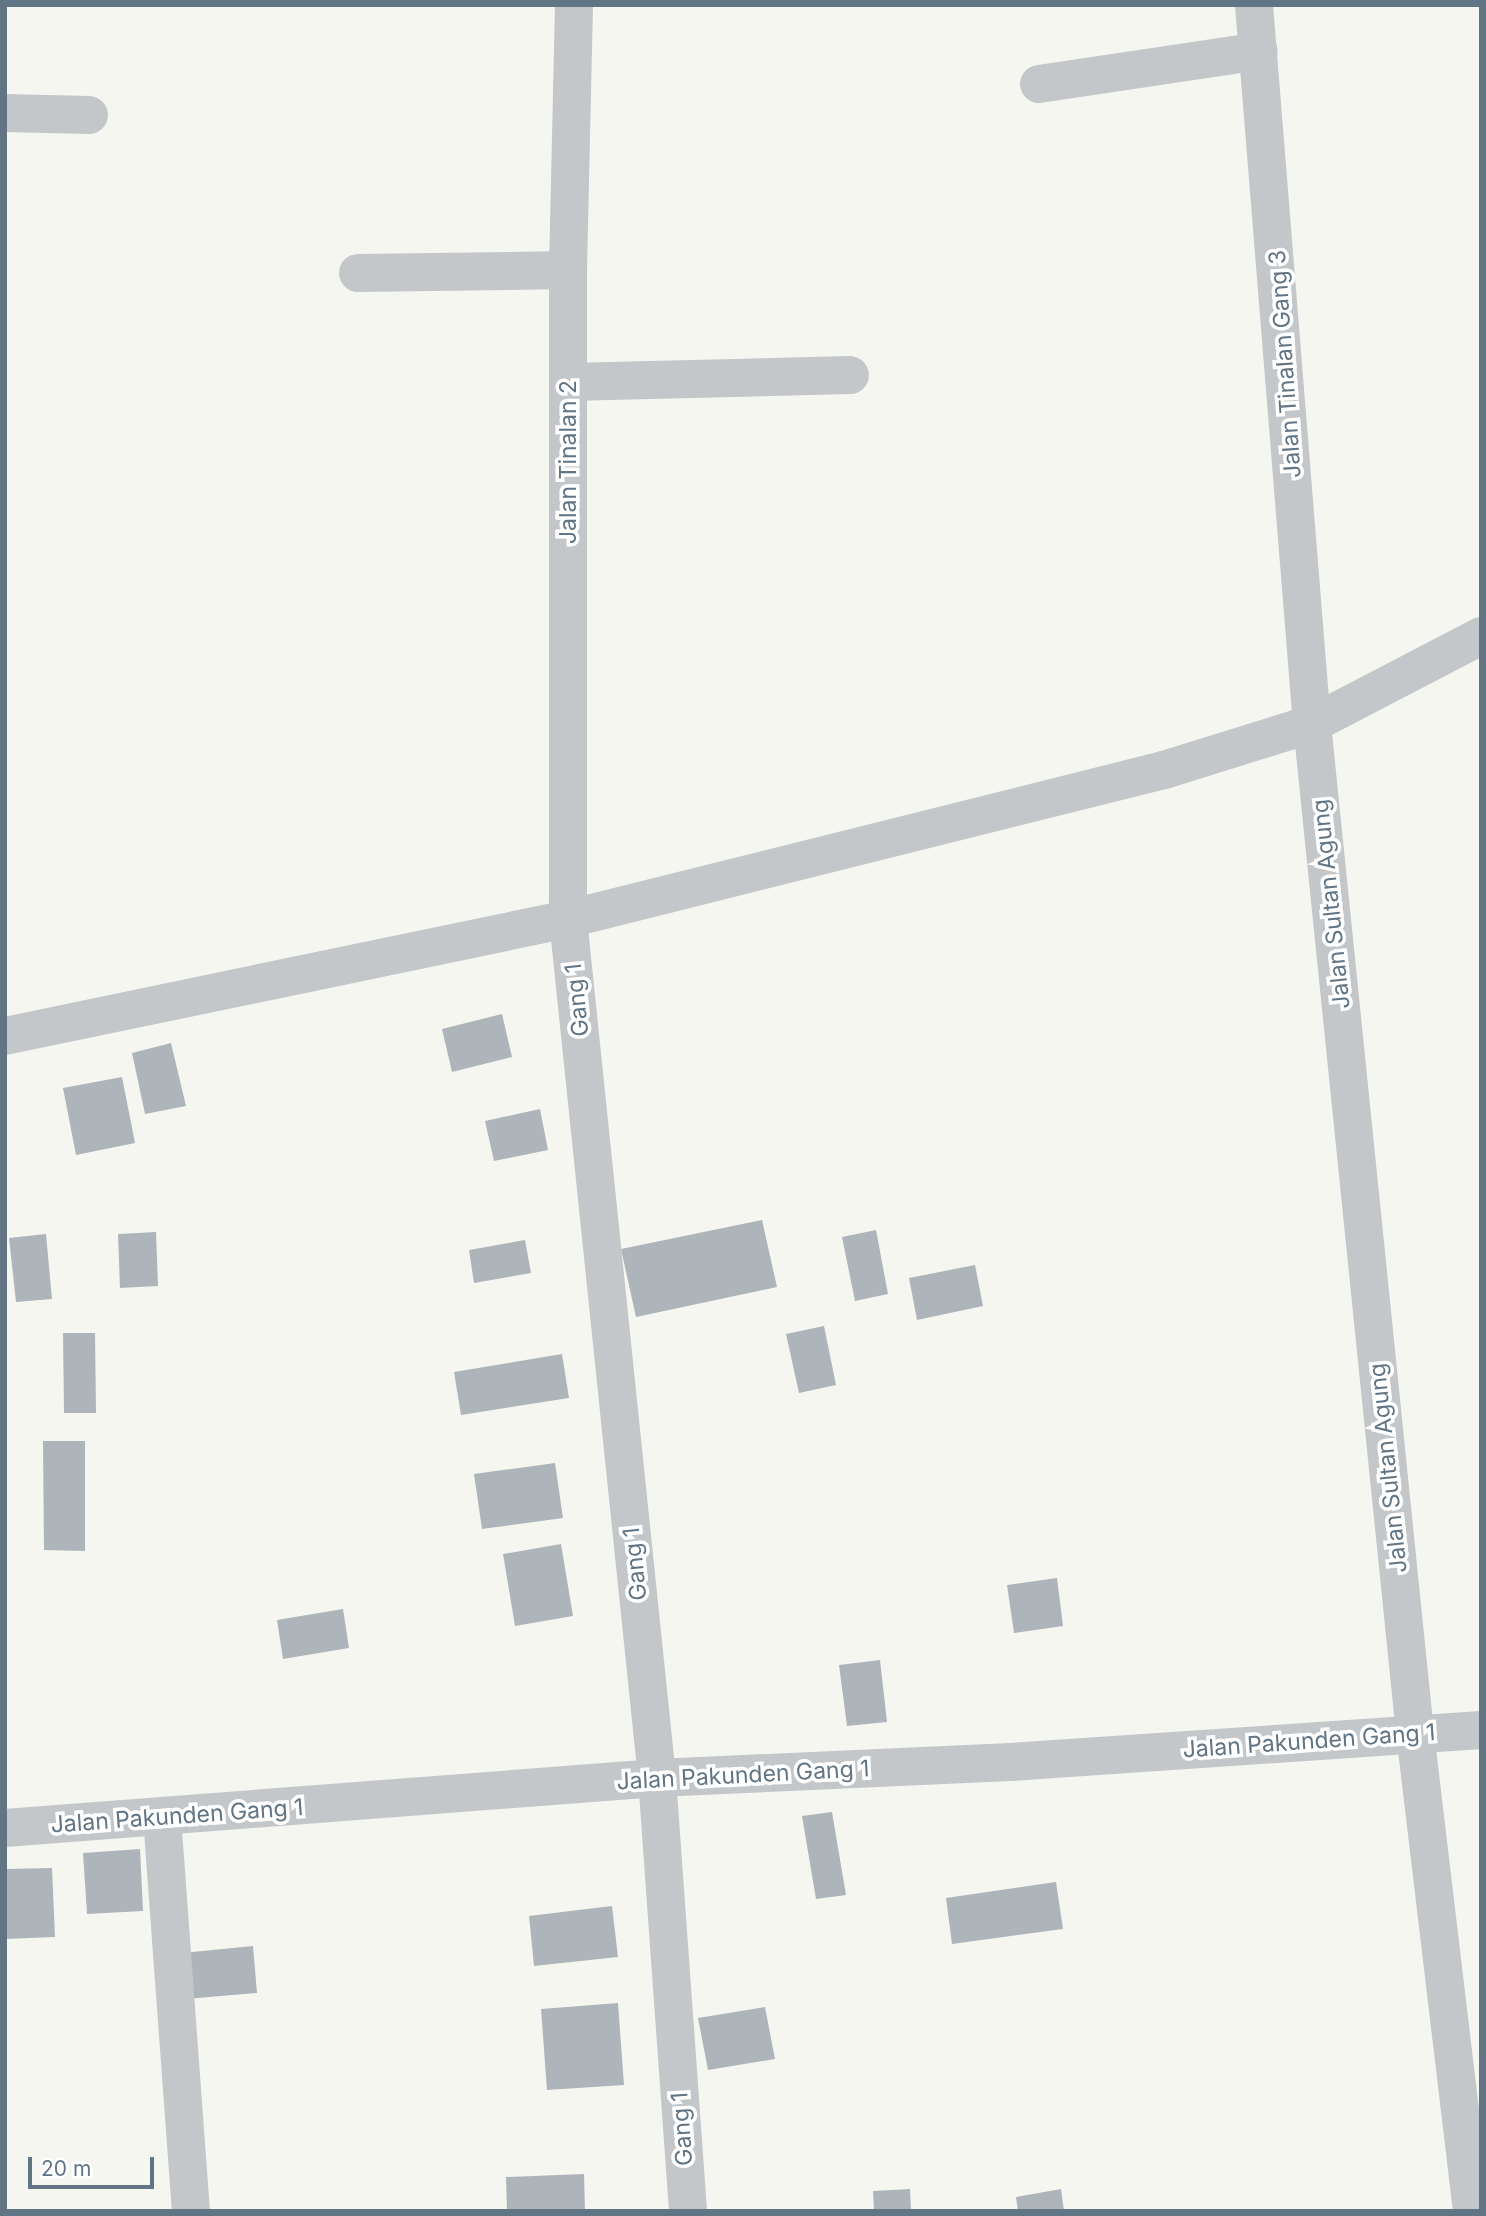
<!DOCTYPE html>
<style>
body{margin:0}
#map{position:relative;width:1486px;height:2216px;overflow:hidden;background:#f6f6f1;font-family:Inter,sans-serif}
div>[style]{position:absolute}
.building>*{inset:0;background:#adb5ba}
.minor>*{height:38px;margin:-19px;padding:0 19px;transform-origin:19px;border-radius:19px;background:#c3c7ca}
span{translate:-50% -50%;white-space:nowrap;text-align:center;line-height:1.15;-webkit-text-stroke:7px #fff;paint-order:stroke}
.street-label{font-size:23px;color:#627585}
.frame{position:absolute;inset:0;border:7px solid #627585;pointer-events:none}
.scale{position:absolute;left:28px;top:2157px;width:126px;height:32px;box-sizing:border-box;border:4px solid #627585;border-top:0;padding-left:9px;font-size:21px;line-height:24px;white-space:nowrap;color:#627585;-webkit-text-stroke:5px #fff;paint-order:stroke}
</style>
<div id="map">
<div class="building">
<div style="clip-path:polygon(502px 1014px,512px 1057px,452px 1072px,442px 1029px)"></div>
<div style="clip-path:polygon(171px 1043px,186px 1106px,145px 1114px,132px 1053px)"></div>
<div style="clip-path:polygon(122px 1077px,135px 1143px,76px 1155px,63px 1088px)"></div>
<div style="clip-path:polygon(540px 1109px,548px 1150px,494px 1161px,485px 1121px)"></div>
<div style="clip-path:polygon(762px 1220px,777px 1287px,636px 1317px,621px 1249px)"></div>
<div style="clip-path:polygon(876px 1230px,888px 1294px,855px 1301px,842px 1237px)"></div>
<div style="clip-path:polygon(156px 1232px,158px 1286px,120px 1288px,118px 1234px)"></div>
<div style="clip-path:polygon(46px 1234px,52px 1299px,16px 1302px,9px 1238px)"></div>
<div style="clip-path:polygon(525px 1240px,531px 1273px,474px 1283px,469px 1250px)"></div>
<div style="clip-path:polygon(975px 1265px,983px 1306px,917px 1320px,909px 1278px)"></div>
<div style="clip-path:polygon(824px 1326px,836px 1385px,799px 1393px,786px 1334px)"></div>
<div style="clip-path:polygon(63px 1333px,95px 1333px,96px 1413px,64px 1413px)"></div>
<div style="clip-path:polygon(562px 1354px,569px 1398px,461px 1415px,454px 1372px)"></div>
<div style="clip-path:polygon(43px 1441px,85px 1441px,85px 1551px,44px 1550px)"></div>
<div style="clip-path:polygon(555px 1463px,563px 1518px,482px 1529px,474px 1474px)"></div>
<div style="clip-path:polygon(561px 1544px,573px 1616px,515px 1626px,503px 1554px)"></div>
<div style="clip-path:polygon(1057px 1578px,1063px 1626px,1014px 1633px,1007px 1585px)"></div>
<div style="clip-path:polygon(343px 1609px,349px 1648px,283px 1659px,277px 1620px)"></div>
<div style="clip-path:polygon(880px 1660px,887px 1722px,847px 1726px,839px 1665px)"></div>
<div style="clip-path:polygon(832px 1812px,846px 1895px,816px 1899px,802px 1816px)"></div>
<div style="clip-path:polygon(140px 1849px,143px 1911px,87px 1914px,83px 1853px)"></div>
<div style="clip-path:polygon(52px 1868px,55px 1937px,5px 1939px,5px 1869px)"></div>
<div style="clip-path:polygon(1056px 1882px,1063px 1929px,952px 1944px,946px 1898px)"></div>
<div style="clip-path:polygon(612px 1906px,618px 1957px,534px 1966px,529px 1916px)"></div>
<div style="clip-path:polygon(253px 1946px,257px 1993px,186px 1999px,182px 1953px)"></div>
<div style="clip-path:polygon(618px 2003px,624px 2085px,547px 2090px,541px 2009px)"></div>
<div style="clip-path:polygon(765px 2007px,775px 2059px,708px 2070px,698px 2018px)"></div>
<div style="clip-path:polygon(584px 2174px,585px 2211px,507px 2211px,506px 2177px)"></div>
<div style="clip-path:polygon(910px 2189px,911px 2211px,874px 2211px,873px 2191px)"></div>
<div style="clip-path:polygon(1061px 2189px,1064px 2211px,1018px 2211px,1016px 2197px)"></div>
</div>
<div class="minor">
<div style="left:574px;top:5px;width:265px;rotate:91.3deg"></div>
<div style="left:568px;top:270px;width:649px;rotate:90deg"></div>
<div style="left:568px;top:919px;width:864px;rotate:84.08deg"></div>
<div style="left:657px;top:1778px;width:434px;rotate:85.9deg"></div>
<div style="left:1254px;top:5px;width:721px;rotate:85.39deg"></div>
<div style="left:1312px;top:724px;width:1014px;rotate:84.17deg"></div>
<div style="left:1415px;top:1733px;width:481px;rotate:83.2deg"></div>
<div style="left:1039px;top:84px;width:222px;rotate:-8.5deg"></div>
<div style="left:5px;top:113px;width:84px;rotate:1.4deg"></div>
<div style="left:358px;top:273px;width:210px;rotate:-0.8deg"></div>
<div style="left:568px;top:382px;width:282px;rotate:-1.4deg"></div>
<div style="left:5px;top:1036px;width:575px;rotate:-11.74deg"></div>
<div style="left:568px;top:919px;width:614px;rotate:-14.04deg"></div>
<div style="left:1164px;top:770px;width:155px;rotate:-17.3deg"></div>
<div style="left:1312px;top:724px;width:191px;rotate:-27.5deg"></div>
<div style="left:162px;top:1817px;width:395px;rotate:85.8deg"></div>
<div style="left:5px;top:1828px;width:654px;rotate:-4.39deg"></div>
<div style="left:657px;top:1778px;width:354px;rotate:-2.6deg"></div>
<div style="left:1011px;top:1762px;width:471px;rotate:-3.9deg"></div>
</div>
<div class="street-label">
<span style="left:1285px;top:364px;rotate:-94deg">Jalan Tinalan Gang 3</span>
<span style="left:568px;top:462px;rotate:-90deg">Jalan Tinalan 2</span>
<span style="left:1331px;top:904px;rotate:-96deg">Jalan Sultan Agung</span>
<span style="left:577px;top:1000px;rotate:-96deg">Gang 1</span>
<span style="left:1388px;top:1468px;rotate:-96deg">Jalan Sultan Agung</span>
<span style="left:635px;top:1564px;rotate:-96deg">Gang 1</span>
<span style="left:1309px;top:1741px;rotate:-4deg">Jalan Pakunden Gang 1</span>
<span style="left:743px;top:1775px;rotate:-3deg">Jalan Pakunden Gang 1</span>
<span style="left:177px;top:1816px;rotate:-4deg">Jalan Pakunden Gang 1</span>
<span style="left:682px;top:2129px;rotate:-94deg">Gang 1</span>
</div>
<div class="frame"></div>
<div class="scale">20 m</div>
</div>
